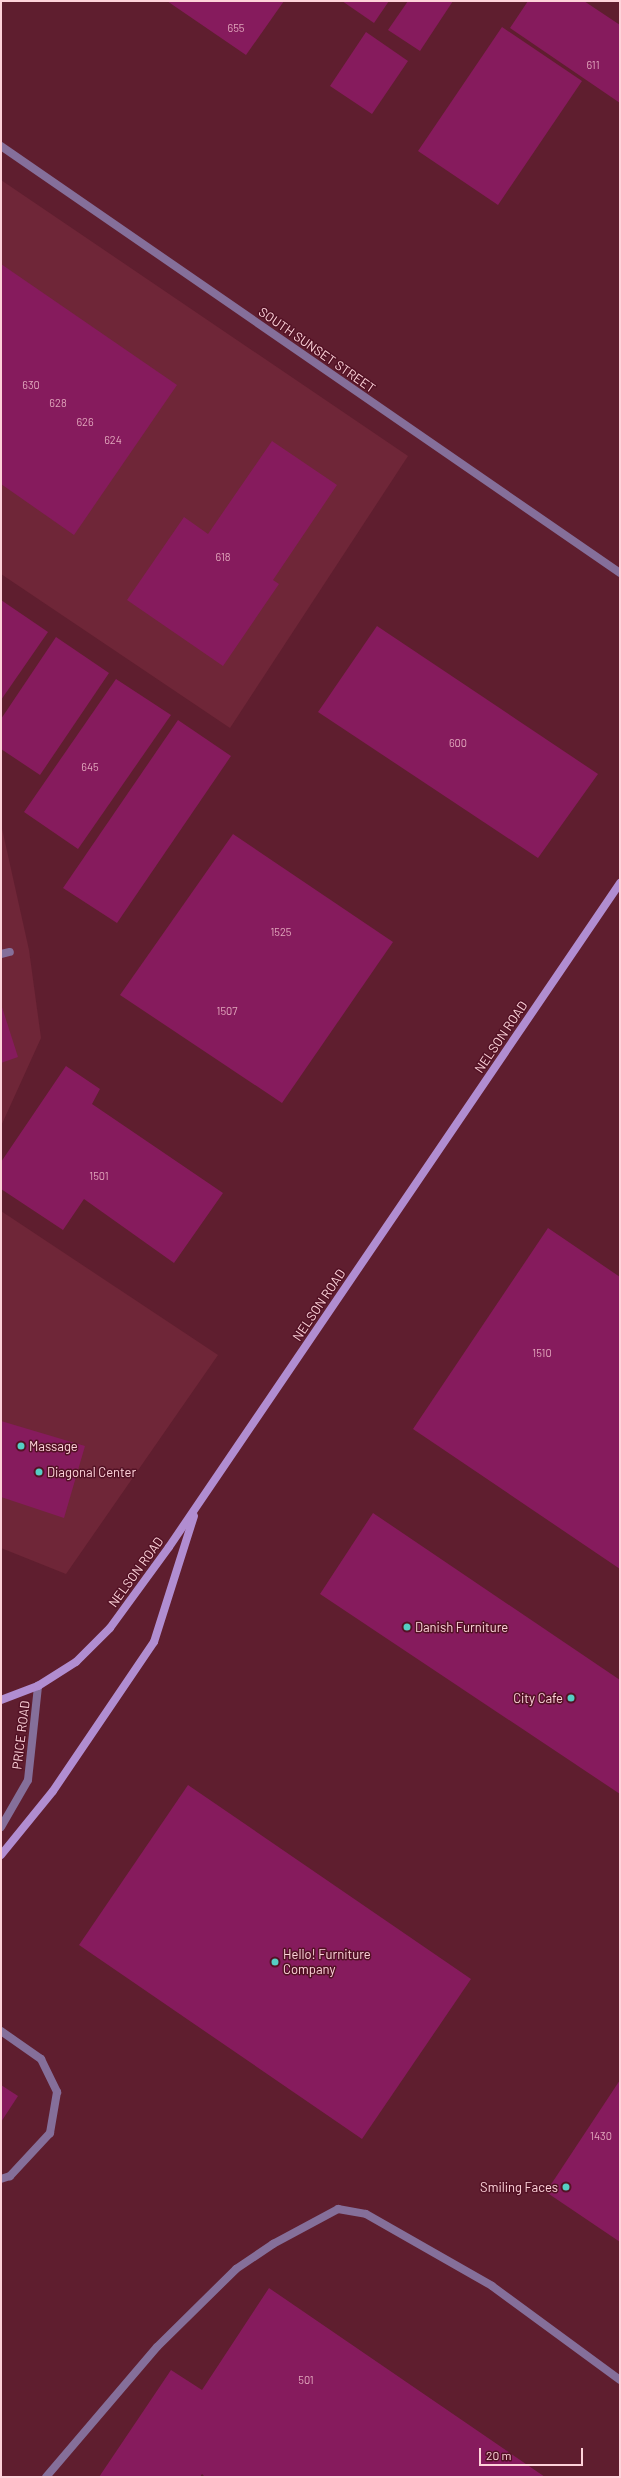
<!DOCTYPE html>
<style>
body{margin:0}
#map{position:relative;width:621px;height:2478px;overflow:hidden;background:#5f1e2f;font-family:Barlow,sans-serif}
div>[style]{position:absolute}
.built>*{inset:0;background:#6f2638}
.building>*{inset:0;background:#861b5d}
.service>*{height:8px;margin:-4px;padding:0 4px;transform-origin:4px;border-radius:4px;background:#856f9a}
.minor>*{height:8px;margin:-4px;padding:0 4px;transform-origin:4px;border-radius:4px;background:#856f9a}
.tertiary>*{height:8px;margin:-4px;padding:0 4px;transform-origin:4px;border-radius:4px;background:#856f9a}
.secondary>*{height:8px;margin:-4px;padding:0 4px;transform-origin:4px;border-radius:4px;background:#b18dd1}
.dots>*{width:11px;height:11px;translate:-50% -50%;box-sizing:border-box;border:2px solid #531225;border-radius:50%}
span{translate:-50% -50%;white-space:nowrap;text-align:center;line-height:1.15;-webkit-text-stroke:3px #531225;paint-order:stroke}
.number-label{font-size:11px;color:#e0a5bb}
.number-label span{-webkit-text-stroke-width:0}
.street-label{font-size:13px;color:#fed3da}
.poi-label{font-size:13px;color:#fed3da}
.left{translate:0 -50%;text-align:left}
.right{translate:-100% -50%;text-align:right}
.frame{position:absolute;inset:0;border:2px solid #fed3da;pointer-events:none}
.scale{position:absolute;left:479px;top:2448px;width:104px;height:18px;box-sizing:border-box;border:2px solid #fed3da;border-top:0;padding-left:5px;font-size:12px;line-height:14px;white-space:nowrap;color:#fed3da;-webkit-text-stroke:3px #531225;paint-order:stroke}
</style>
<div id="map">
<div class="built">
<div style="clip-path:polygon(1px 180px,408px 456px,230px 728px,1px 574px)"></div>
<div style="clip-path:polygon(1px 824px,29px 950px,41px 1038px,1px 1126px)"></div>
<div style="clip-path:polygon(1px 1211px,218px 1355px,66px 1574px,1px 1548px)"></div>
</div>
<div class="building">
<div style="clip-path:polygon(167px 1px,284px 1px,246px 55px)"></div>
<div style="clip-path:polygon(342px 1px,389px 1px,374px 23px)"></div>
<div style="clip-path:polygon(408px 1px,453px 1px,420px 51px,388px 30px)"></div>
<div style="clip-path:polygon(528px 1px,584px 1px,620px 25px,620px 103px,510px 28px)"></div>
<div style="clip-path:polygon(502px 27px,582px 81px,498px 205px,418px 151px)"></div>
<div style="clip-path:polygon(366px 32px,408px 61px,372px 114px,330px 86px)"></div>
<div style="clip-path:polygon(1px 264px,177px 385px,74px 535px,1px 484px)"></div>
<div style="clip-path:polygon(272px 441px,337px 485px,273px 580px,279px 584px,223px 666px,127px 600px,184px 517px,208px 534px)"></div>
<div style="clip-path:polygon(1px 600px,48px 632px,1px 700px)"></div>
<div style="clip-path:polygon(377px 626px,598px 774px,538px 858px,318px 712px)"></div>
<div style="clip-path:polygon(56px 637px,109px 673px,40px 775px,1px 749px,1px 719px)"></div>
<div style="clip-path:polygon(116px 679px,171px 715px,78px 849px,24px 812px)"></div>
<div style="clip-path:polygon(178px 720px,231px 756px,117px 923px,63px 888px)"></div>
<div style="clip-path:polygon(233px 834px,393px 942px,282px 1103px,120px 995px)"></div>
<div style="clip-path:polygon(1px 1004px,18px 1057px,1px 1063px)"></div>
<div style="clip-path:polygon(66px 1066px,100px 1089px,92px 1104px,223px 1193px,174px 1263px,84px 1199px,63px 1230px,1px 1189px,1px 1162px)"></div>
<div style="clip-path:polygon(548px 1228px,620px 1277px,620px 1569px,413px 1429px)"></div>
<div style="clip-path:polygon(1px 1421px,85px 1446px,64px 1518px,1px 1497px)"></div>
<div style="clip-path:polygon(373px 1513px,620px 1680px,620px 1794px,320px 1594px)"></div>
<div style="clip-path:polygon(188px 1785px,471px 1979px,362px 2139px,79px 1945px)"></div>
<div style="clip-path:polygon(620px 2080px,620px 2242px,546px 2192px)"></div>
<div style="clip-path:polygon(1px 2085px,18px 2096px,1px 2122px)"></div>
<div style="clip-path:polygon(269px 2288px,545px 2477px,205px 2477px,202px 2474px,200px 2477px,99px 2477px,171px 2370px,202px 2390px)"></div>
</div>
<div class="service">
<div style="left:1px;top:954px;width:9px;rotate:-13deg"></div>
<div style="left:1px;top:2031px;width:49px;rotate:35deg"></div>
<div style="left:41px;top:2059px;width:37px;rotate:64deg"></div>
<div style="left:57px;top:2092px;width:42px;rotate:99.7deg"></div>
<div style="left:50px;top:2133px;width:59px;rotate:132.9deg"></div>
<div style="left:10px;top:2176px;width:9px;rotate:162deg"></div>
<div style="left:46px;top:2477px;width:171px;rotate:-49.5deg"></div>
<div style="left:157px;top:2347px;width:111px;rotate:-44.6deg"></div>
<div style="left:236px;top:2269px;width:45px;rotate:-34deg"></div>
<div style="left:273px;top:2244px;width:74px;rotate:-28.3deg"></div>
<div style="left:338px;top:2209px;width:28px;rotate:10deg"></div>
<div style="left:366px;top:2214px;width:145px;rotate:29.7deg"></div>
<div style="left:492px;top:2286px;width:159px;rotate:36.3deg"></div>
</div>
<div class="minor">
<div style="left:1px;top:1827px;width:54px;rotate:-60.1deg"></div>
<div style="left:28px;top:1780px;width:95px;rotate:-83.9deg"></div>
</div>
<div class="tertiary">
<div style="left:1px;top:146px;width:752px;rotate:34.6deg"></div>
</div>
<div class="secondary">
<div style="left:1px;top:1700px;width:40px;rotate:-21deg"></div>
<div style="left:38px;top:1686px;width:45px;rotate:-32.3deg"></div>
<div style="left:76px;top:1662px;width:48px;rotate:-45deg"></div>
<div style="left:110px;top:1628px;width:100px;rotate:-53.9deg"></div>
<div style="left:169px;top:1547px;width:803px;rotate:-55.81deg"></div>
<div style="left:1px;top:1855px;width:82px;rotate:-50.9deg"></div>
<div style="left:53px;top:1791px;width:180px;rotate:-55.9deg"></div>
<div style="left:154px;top:1642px;width:132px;rotate:-72.4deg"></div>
</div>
<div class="dots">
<div style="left:21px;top:1446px;background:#55cec4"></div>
<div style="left:39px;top:1472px;background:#55cec4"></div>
<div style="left:407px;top:1627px;background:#55cec4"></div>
<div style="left:571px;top:1698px;background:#55cec4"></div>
<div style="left:275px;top:1962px;background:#55cec4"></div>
<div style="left:566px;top:2187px;background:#55cec4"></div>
</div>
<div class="number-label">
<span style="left:236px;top:28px">655</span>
<span style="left:593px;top:65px">611</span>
<span style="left:31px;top:385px">630</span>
<span style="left:58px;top:403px">628</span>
<span style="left:85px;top:422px">626</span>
<span style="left:113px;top:440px">624</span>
<span style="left:223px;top:557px">618</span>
<span style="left:458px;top:743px">600</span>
<span style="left:90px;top:767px">645</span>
<span style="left:281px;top:932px">1525</span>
<span style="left:227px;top:1011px">1507</span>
<span style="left:99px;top:1176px">1501</span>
<span style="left:542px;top:1353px">1510</span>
<span style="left:601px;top:2136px">1430</span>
<span style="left:306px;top:2380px">501</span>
</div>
<div class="street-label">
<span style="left:317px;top:350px;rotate:35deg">SOUTH SUNSET STREET</span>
<span style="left:501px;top:1037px;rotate:-56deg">NELSON ROAD</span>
<span style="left:319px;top:1305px;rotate:-56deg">NELSON ROAD</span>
<span style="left:136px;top:1572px;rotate:-54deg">NELSON ROAD</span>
<span style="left:21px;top:1735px;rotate:-83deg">PRICE ROAD</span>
</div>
<div class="poi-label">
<span class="left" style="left:29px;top:1446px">Massage</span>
<span class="left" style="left:47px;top:1472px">Diagonal Center</span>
<span class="left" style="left:415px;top:1627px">Danish Furniture</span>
<span class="right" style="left:563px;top:1698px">City Cafe</span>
<span class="left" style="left:283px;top:1962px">Hello! Furniture<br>Company</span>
<span class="right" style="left:558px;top:2187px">Smiling Faces</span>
</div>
<div class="frame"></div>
<div class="scale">20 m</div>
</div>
